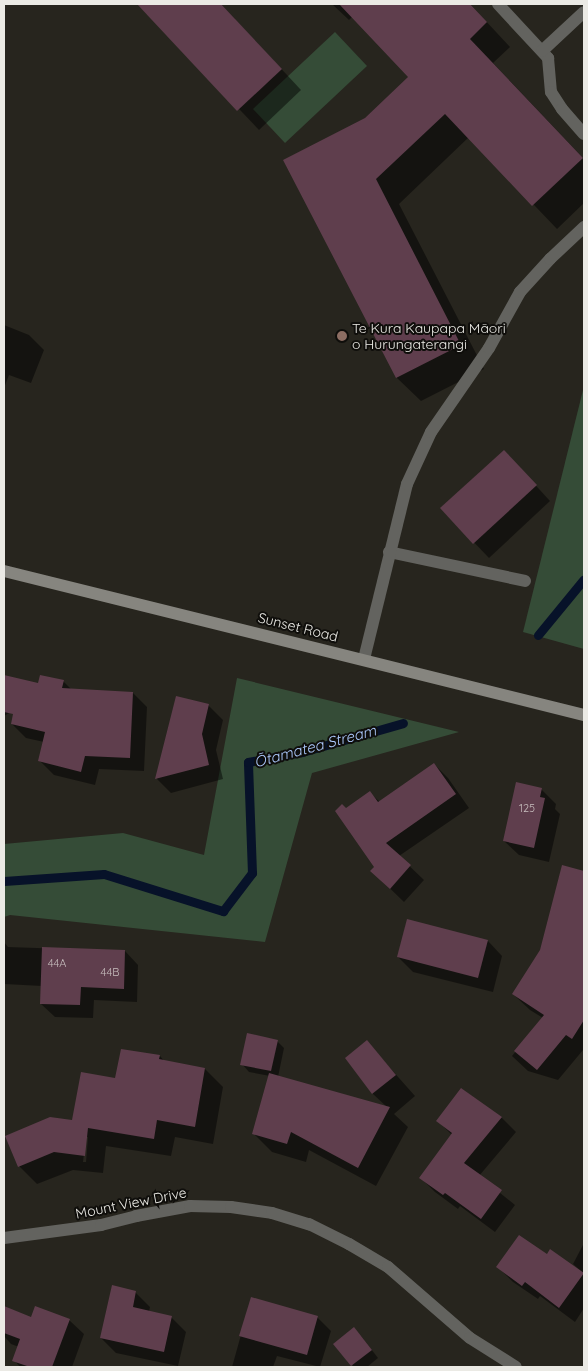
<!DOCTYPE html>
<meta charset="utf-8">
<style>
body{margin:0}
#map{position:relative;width:588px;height:1371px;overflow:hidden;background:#27251e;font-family:Quicksand,sans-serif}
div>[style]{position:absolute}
.green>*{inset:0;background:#354c37}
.shadow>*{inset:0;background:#0007}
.stream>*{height:9px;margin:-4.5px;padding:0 4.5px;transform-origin:4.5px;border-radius:4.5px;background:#071229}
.building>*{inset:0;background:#5f3e4d}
.lane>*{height:12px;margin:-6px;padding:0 6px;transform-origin:6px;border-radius:6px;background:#63635f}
.street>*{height:12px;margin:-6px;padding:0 6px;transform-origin:6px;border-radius:6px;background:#63635f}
.secondary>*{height:12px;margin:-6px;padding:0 6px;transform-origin:6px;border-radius:6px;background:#86857f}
.dots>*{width:14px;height:14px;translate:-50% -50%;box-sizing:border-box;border:2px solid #0f0e0b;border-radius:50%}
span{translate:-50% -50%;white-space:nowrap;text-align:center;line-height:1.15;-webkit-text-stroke:4px #0f0e0b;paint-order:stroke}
.number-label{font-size:11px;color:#c8bfbf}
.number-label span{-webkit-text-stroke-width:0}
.poi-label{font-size:14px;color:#ebeae5}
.left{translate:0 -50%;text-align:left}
.street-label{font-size:14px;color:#ebeae5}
.water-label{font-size:15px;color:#adcafe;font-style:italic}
.frame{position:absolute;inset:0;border:5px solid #ebeae5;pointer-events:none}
</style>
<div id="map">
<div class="green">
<div style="clip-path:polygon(335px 32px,367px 66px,285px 143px,253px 109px)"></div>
<div style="clip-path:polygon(584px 386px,584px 649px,523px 632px)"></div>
<div style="clip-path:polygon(237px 678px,459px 732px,312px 773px,265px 942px,10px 915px,4px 917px,4px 844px,123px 833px,204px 855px)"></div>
</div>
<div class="shadow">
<div style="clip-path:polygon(139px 4px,221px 4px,301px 90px,259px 130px)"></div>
<div style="clip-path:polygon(332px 4px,470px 4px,510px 47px,493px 63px,584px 159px,584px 203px,557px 229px,469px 137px,399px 204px,484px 369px,421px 401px,397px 378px,285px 160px,366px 119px,410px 77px,353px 16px,349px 20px)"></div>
<div style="clip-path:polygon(4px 325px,29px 335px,44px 350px,31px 383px,9px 375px,4px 388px)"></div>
<div style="clip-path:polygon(518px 466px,550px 501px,489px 558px,442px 509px)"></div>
<div style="clip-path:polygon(4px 676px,39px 685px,63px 681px,72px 690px,133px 693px,147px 707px,144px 771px,99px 769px,95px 785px,54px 775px,40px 761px,44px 742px,26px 738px,12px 724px,16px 709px,4px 716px)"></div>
<div style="clip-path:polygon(177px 698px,208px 705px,223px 720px,216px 750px,223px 779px,171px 793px,157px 779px)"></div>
<div style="clip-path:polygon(434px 764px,448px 778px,469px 808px,399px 856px,424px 880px,404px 902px,372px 871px,376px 867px,346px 810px,370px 793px,380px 802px)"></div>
<div style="clip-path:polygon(541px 789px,556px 804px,555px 809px,560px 814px,549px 862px,519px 855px,504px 841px)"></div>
<div style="clip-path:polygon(563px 867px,584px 873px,584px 1051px,583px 1050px,558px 1080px,528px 1071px,512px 1056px,543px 1018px,530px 1010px,513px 994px,541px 950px)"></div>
<div style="clip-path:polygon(408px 921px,488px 941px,502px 956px,493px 992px,413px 972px,398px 957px)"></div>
<div style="clip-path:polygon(4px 942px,8px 947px,125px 951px,138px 965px,137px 1002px,94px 1000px,93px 1018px,55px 1017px,41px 1004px,42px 986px,4px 984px)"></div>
<div style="clip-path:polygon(277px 1041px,284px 1048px,278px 1077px,388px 1108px,373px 1094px,347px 1058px,367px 1042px,415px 1096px,394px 1114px,408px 1127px,376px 1186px,309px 1150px,306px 1162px,272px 1152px,253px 1133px,270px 1076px,249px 1072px,242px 1064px)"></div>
<div style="clip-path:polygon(evenodd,160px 1056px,165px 1062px,205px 1069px,223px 1087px,213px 1144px,175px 1137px,171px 1156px,106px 1146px,103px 1173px,73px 1170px,37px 1184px,19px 1166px,7px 1136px,73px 1121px,116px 1080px,160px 1056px,86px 1137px,88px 1137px,86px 1162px,83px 1162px,86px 1137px)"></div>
<div style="clip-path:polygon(462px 1089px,502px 1118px,516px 1132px,479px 1176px,515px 1205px,495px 1232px,460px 1206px,458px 1209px,435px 1192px,421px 1178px,452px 1135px,438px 1121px)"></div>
<div style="clip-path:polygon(584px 1243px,584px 1308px,575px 1322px,540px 1296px,538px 1299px,513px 1282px,498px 1267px,547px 1256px,581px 1271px,573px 1264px)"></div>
<div style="clip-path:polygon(135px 1292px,150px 1307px,149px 1312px,171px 1317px,186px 1332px,178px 1366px,116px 1353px,101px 1338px)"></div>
<div style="clip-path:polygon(251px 1299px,317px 1317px,331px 1331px,320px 1367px,277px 1356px,273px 1367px,232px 1367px)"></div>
<div style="clip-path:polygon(4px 1308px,32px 1319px,69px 1320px,84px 1334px,72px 1367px,20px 1367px,14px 1360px,19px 1347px,11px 1344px,4px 1336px)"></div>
<div style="clip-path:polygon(361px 1336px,378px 1358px,367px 1367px,354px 1367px,335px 1344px)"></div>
</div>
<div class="stream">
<div style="left:538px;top:635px;width:72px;rotate:-50.6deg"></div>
<div style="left:4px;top:881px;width:100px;rotate:-4deg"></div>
<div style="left:104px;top:874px;width:125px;rotate:17.3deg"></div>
<div style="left:223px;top:911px;width:48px;rotate:-52.7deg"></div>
<div style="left:252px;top:873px;width:111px;rotate:-92.1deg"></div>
<div style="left:248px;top:762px;width:55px;rotate:-10.5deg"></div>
<div style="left:302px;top:752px;width:105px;rotate:-16deg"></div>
</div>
<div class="building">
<div style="clip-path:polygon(137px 4px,221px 4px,282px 69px,237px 111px)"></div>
<div style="clip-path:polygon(339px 4px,470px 4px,487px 22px,470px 39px,583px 158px,532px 206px,445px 114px,376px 179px,461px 345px,396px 378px,283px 160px,365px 118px,408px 77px)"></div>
<div style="clip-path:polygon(504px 450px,537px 485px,473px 544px,440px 508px)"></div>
<div style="clip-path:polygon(4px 675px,38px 683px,40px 675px,64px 680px,62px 688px,133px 692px,130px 758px,85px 756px,81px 772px,38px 761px,45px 732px,11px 724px,13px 714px,4px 712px)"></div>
<div style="clip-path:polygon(176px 696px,209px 704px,202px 734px,209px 765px,155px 779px)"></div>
<div style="clip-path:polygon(434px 763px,456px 794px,386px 843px,411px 865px,390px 889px,370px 871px,374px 867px,335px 811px,342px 804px,346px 808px,370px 791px,378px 802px)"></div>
<div style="clip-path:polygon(516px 782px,542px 788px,540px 797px,545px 798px,534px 848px,503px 841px)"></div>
<div style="clip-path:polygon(562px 865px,584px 871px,584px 1020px,572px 1039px,566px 1035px,537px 1070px,514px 1051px,544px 1015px,512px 994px,540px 950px)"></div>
<div style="clip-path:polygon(407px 919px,488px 940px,478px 978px,397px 957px)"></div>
<div style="clip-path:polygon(42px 947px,125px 950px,124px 989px,81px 987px,80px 1005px,40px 1004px)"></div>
<div style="clip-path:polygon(247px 1033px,278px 1040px,271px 1071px,240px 1065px)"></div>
<div style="clip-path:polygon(367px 1040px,396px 1075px,372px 1094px,345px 1058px)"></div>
<div style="clip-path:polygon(121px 1049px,160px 1055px,159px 1059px,205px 1068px,195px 1127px,157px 1120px,154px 1139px,88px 1128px,85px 1156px,54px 1152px,18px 1167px,5px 1136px,50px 1117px,72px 1120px,81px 1072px,115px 1078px)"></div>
<div style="clip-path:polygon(269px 1073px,390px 1107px,358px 1168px,291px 1132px,287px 1144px,252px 1134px)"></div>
<div style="clip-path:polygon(461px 1088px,502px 1117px,464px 1163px,502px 1190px,481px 1219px,445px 1193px,443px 1195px,419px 1178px,452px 1133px,436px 1121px)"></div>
<div style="clip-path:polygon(519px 1235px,547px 1254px,550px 1249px,584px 1273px,559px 1308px,525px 1282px,522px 1286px,496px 1267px)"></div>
<div style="clip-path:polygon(112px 1285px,136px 1291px,133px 1307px,172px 1316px,164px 1352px,100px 1338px)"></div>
<div style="clip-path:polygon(251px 1297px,318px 1316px,307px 1355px,239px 1336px)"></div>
<div style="clip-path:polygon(4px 1306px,31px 1317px,35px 1306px,70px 1319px,52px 1367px,30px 1367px,12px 1361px,20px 1339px,4px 1333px)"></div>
<div style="clip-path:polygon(354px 1327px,372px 1350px,351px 1366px,333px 1344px)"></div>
</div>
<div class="lane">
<div style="left:498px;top:4px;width:74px;rotate:47.2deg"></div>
<div style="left:548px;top:58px;width:34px;rotate:85deg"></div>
<div style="left:551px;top:92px;width:20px;rotate:57deg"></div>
<div style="left:562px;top:109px;width:33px;rotate:49deg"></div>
<div style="left:542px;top:51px;width:57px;rotate:-42.9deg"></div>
<div style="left:389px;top:552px;width:139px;rotate:12deg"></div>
<div style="left:364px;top:659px;width:180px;rotate:-76.2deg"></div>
<div style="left:407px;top:484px;width:57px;rotate:-65.2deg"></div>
<div style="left:431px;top:432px;width:102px;rotate:-55.4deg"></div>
<div style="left:489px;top:348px;width:64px;rotate:-61deg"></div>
<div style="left:520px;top:292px;width:45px;rotate:-47.7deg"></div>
<div style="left:550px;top:259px;width:47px;rotate:-43.3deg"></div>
</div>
<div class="street">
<div style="left:4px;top:1238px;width:98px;rotate:-7.6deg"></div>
<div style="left:101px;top:1225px;width:36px;rotate:-14deg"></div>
<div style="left:136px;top:1216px;width:55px;rotate:-10.5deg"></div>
<div style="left:190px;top:1206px;width:41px;rotate:1.4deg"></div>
<div style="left:231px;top:1207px;width:41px;rotate:8.3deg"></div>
<div style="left:272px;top:1213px;width:39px;rotate:17deg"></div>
<div style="left:309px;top:1224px;width:45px;rotate:26.6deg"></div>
<div style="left:349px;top:1244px;width:45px;rotate:30.5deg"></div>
<div style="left:388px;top:1267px;width:108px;rotate:40.9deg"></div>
<div style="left:470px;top:1338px;width:54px;rotate:32.2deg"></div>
</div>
<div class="secondary">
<div style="left:4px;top:571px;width:598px;rotate:13.94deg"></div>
</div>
<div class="dots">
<div style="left:342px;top:336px;background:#8d6e63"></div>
</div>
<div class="number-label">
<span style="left:527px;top:808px">125</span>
<span style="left:57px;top:963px">44A</span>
<span style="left:110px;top:972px">44B</span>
</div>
<div class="poi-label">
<span class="left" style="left:352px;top:336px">Te Kura Kaupapa Māori<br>o Hurungaterangi</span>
</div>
<div class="street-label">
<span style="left:298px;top:627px;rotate:14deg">Sunset Road</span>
<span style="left:131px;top:1203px;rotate:-11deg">Mount View Drive</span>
</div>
<div class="water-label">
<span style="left:315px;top:746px;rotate:-15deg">Ōtamatea Stream</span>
</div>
<div class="frame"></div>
</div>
